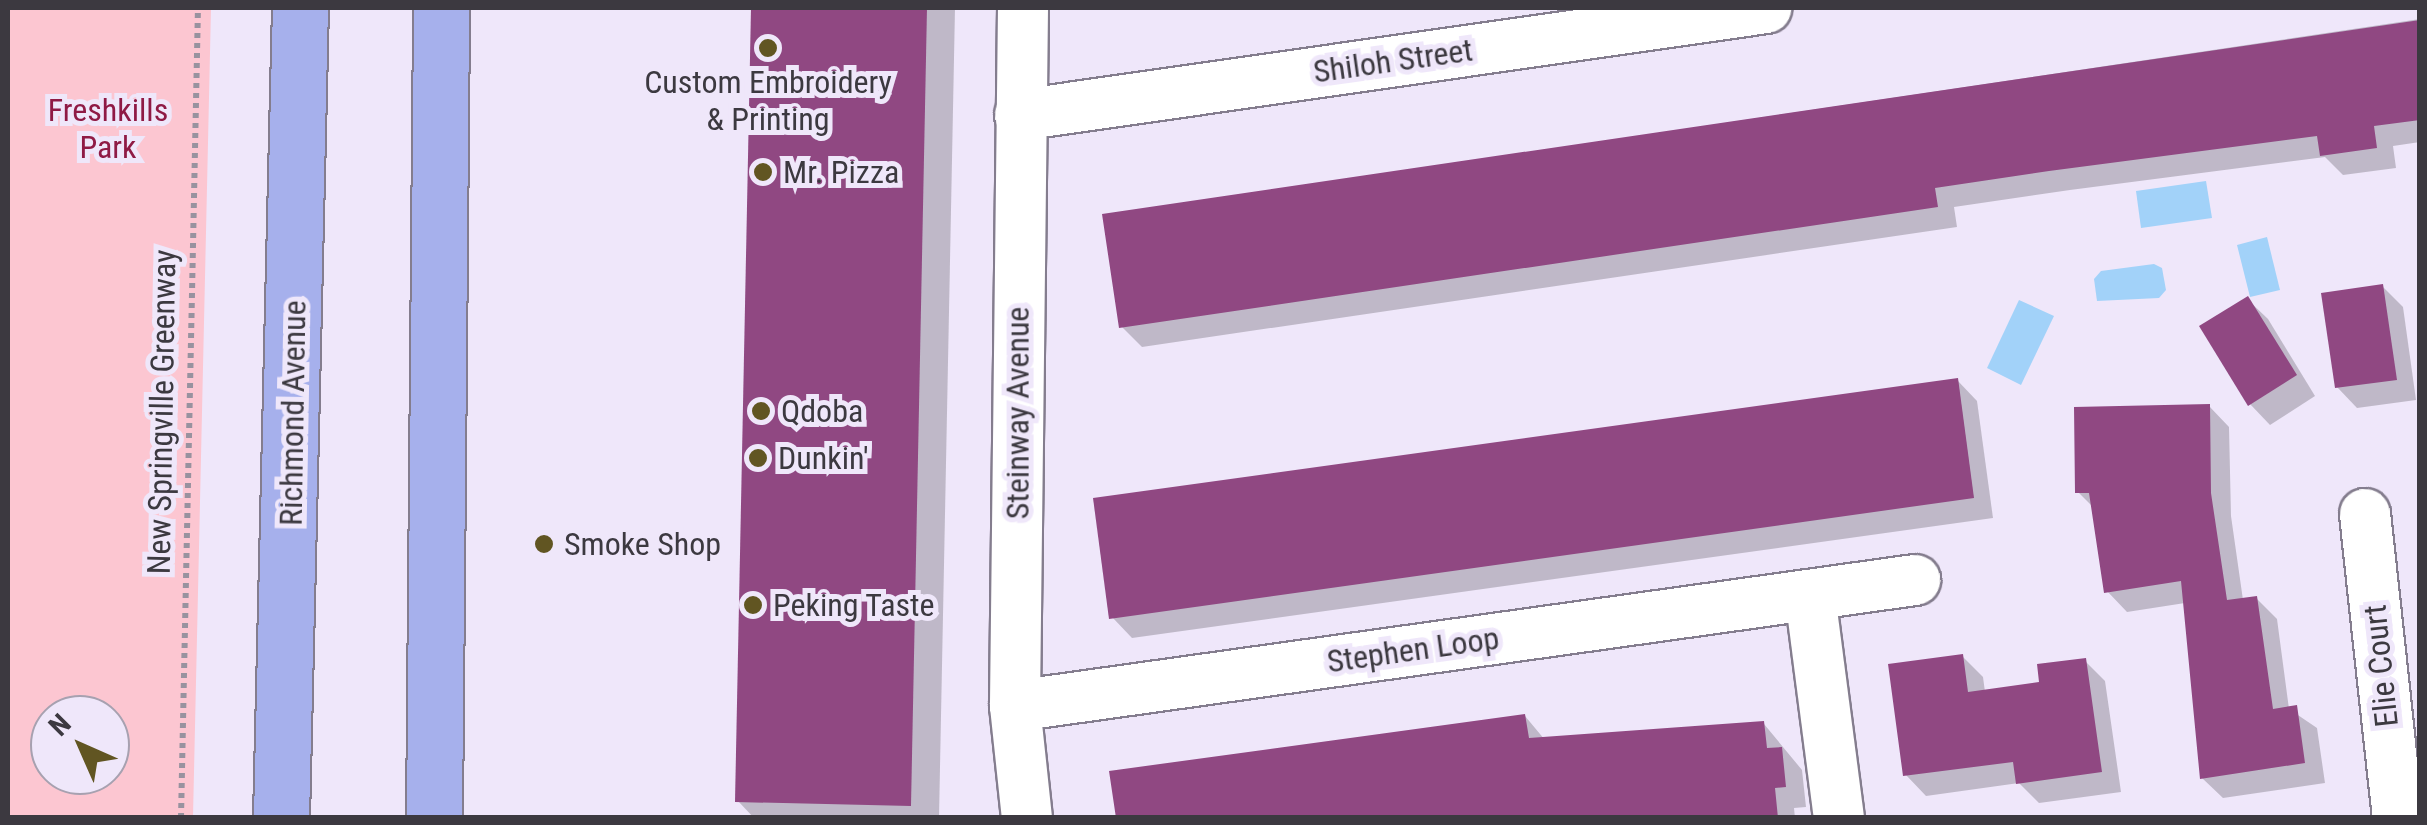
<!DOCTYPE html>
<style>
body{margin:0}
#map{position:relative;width:2427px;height:825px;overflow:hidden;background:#efe7fa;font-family:"Roboto Condensed",sans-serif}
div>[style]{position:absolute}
.green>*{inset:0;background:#fcc6d1}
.water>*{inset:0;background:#a2d2f9}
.shadow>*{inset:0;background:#0003}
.building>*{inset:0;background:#904882}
.path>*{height:6px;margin-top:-3px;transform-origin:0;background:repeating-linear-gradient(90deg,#98929f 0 5px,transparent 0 10px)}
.roads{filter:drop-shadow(2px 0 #847d8e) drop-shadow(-2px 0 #847d8e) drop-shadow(0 2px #847d8e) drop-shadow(0 -2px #847d8e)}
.minor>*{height:50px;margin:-25px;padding:0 25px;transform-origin:25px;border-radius:25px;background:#fff}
.primary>*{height:55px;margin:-27.5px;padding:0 27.5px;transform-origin:27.5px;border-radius:27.5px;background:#a6b0ec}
.dots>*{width:28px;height:28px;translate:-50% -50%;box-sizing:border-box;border:5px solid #efe7fa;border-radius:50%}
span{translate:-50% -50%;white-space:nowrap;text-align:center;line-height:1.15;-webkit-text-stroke:10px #efe7fa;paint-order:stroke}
.street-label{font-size:32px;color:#3c3940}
.poi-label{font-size:32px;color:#3c3940}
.left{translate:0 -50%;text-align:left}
.park-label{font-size:32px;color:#8f1a45}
.frame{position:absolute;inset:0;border:10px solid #3c3940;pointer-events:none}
.north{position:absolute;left:30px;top:695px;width:100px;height:100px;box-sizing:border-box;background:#efe7fa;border:2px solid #a7a1b0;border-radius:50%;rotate:315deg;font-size:28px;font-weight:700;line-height:40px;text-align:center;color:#3c3940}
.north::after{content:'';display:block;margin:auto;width:35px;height:45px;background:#615522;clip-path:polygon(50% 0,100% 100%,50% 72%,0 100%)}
</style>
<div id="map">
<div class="green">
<div style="clip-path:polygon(evenodd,8px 8px,211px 8px,193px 817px,8px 817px,8px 8px,50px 715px,110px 715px,110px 775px,50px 775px,50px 715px)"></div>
</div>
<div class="water">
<div style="clip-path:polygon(2206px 181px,2212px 218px,2141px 228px,2136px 191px)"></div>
<div style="clip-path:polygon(2267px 237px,2280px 290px,2250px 297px,2237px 245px)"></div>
<div style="clip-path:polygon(2154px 264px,2162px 268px,2166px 290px,2159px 298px,2097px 301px,2094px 279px,2101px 271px)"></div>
<div style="clip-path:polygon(2019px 300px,2054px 316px,2021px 385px,1987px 368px)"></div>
</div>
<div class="shadow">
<div style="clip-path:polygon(754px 8px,955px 8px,939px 818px,754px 818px,738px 801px)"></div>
<div style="clip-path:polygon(2420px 19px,2420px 142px,2393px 146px,2396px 168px,2343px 175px,2325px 157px,2070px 190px,1954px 207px,1957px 227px,1142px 347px,1121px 326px,1104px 216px)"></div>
<div style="clip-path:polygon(2382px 286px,2403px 307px,2416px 400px,2357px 408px,2337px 387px)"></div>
<div style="clip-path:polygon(2247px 299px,2268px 319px,2315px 396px,2270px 425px,2250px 404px)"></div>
<div style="clip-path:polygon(1957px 380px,1977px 401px,1993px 518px,1132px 638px,1112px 617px)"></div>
<div style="clip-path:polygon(2209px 406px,2229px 427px,2231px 516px,2243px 600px,2256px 598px,2277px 619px,2289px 709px,2317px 728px,2325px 783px,2223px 798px,2202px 778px,2185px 603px,2127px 612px,2107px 591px,2094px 508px,2078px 492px)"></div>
<div style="clip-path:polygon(1962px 656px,1983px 677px,1985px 692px,2042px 684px,2085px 661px,2105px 681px,2121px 792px,2039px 803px,2019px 783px,1926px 796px,1906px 775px)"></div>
<div style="clip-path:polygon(1525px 716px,1545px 740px,1764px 724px,1802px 770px,1806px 807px,1794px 808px,1795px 818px,1118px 818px)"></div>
</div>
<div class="building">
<div style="clip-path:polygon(751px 8px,927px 8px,911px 806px,735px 802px)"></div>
<div style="clip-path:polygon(2420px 20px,2420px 120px,2374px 126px,2377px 148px,2320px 156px,2317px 136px,2049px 171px,1935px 188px,1938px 207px,1119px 328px,1102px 214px)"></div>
<div style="clip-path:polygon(2383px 284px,2397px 380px,2335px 388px,2321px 293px)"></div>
<div style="clip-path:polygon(2248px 296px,2297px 375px,2248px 406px,2199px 326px)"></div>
<div style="clip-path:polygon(1958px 378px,1974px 498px,1109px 619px,1093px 498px)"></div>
<div style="clip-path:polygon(2210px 404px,2211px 493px,2227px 600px,2257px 596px,2273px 709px,2297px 705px,2305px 763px,2200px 779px,2181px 581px,2104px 593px,2089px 493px,2075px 493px,2074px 407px)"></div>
<div style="clip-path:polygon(1963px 654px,1968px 692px,2039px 682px,2037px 664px,2086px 658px,2102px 772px,2016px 784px,2013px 762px,1903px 776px,1888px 664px)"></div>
<div style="clip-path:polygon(1525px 714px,1529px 738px,1764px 721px,1767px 748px,1782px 747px,1786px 787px,1775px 788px,1778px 818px,1116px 818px,1109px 771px)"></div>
</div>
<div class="path">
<div style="left:181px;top:818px;width:810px;rotate:-88.8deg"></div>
</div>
<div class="roads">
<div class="minor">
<div style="left:1023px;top:8px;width:698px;rotate:90.66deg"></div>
<div style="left:1015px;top:706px;width:113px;rotate:83.9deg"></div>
<div style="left:1020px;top:115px;width:754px;rotate:-8.16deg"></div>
<div style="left:2365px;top:514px;width:306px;rotate:83.8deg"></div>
<div style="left:1810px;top:595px;width:225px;rotate:82.6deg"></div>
<div style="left:1015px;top:706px;width:909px;rotate:-7.97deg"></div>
</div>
<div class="primary">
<div style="left:281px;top:818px;width:810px;rotate:-88.66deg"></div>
<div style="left:434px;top:818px;width:810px;rotate:-89.5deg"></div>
</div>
</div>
<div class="dots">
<div style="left:768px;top:48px;background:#615522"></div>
<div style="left:763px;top:172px;background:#615522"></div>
<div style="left:761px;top:411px;background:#615522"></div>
<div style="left:758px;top:458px;background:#615522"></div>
<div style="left:544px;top:544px;background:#615522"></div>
<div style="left:753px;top:605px;background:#615522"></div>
</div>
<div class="street-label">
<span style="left:1393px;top:61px;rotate:-8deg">Shiloh Street</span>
<span style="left:162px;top:412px;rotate:-89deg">New Springville Greenway</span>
<span style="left:293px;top:413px;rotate:-89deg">Richmond Avenue</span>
<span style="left:1018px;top:413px;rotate:-90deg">Steinway Avenue</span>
<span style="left:1413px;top:650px;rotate:-8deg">Stephen Loop</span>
<span style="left:2381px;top:666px;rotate:-96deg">Elie Court</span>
</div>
<div class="poi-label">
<span style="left:768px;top:101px">Custom Embroidery<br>&amp; Printing</span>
<span class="left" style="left:783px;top:172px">Mr. Pizza</span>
<span class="left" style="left:781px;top:411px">Qdoba</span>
<span class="left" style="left:778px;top:458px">Dunkin'</span>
<span class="left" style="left:564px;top:544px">Smoke Shop</span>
<span class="left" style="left:773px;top:605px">Peking Taste</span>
</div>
<div class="park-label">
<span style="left:108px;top:129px">Freshkills<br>Park</span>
</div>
<div class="frame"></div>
<div class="north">N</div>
</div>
